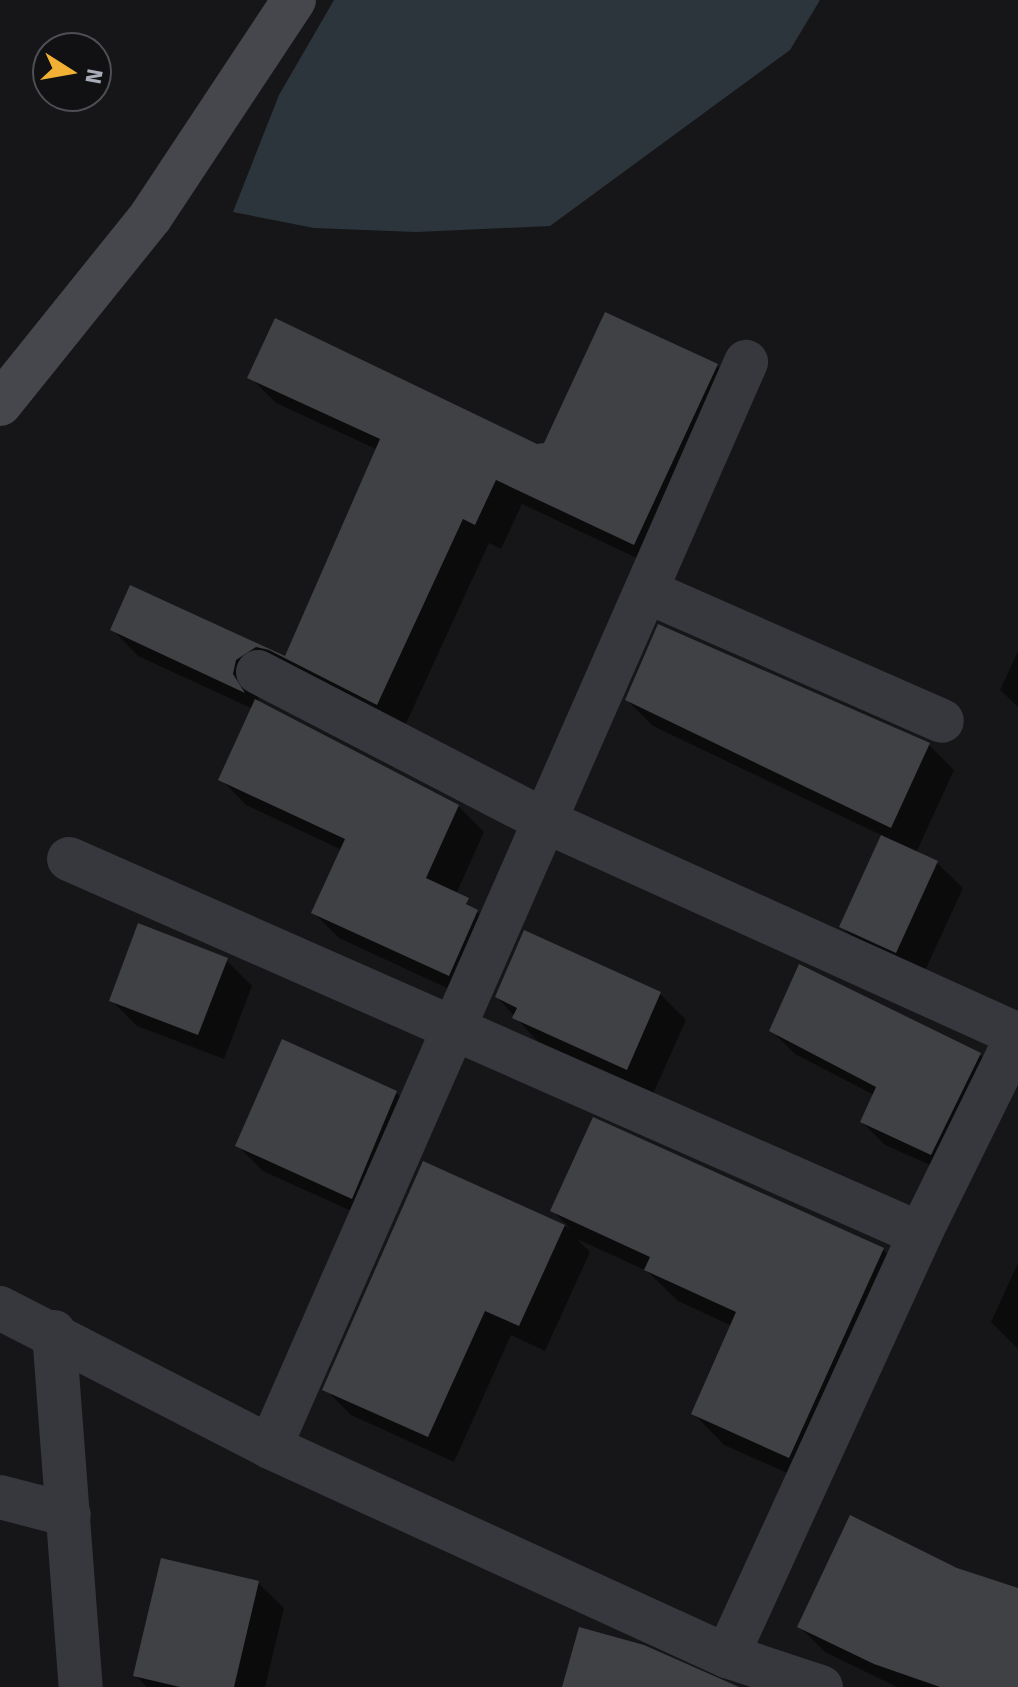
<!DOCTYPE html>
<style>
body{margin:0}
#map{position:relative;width:1018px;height:1687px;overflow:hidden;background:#161618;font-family:"Fira Sans",sans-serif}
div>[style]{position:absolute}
.water>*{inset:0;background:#2c353c}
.shadow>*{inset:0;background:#0007}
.building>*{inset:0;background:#404145}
.street>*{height:44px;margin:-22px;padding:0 22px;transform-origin:22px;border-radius:22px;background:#37383d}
.secondary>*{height:44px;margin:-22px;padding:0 22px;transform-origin:22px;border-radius:22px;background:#45474d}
span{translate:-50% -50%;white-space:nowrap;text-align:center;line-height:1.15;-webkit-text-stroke:6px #111113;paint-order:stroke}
.north{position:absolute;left:32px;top:32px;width:80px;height:80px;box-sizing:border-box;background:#111113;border:2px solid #4d4f55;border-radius:50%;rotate:101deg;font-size:22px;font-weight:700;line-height:32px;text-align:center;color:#a8adb8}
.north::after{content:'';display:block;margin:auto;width:28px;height:36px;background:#f2b134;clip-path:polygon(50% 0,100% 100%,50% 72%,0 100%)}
</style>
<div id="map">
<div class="water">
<div style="clip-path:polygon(334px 0,820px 0,790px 50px,550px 226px,416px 232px,314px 228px,233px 212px,279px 95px)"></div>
</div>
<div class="shadow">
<div style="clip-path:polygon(717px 366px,742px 391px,660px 569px,522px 504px,501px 549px,489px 543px,403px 730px,262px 686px,258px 701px,458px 806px,484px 832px,456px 894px,494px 926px,475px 1001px,339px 938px,313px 912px,342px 850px,246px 805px,221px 779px,253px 709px,138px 656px,113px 630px,131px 588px,286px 658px,378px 450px,276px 403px,250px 377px,537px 446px)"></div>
<div style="clip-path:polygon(1018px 651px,1018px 707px,1000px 690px)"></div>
<div style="clip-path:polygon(627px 700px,929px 745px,954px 770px,916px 853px,937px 863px,963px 888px,922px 977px,867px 952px,841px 926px,883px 836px,653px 726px)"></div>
<div style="clip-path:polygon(525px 933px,660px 994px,686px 1020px,653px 1094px,540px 1044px,497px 997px)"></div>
<div style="clip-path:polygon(226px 960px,252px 986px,224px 1059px,137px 1026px,111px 1000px)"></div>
<div style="clip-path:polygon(772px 1031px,980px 1055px,1003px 1078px,955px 1176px,885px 1145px,862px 1122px,874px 1095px,795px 1054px)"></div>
<div style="clip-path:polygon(396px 1093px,422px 1118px,378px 1223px,263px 1171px,237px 1145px)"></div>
<div style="clip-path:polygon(594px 1120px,883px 1250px,915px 1281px,821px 1488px,724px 1445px,693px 1413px,732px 1326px,678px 1301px,647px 1271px,577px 1239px,590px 1252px,545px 1351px,511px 1335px,454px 1462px,351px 1415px,325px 1389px,424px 1164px,571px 1229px,553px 1211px)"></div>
<div style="clip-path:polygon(1018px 1263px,1018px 1349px,991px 1322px)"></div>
<div style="clip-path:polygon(956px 1569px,1018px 1591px,1018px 1687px,897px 1687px,825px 1652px,799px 1626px)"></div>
<div style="clip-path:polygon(258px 1583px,284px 1608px,265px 1687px,147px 1687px,135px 1675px)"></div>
</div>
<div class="building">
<div style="clip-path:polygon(605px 312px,718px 364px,634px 545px,496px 480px,475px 525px,463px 519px,377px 705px,269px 650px,256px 647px,236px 660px,233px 674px,245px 693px,110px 630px,130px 585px,285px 656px,380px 439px,247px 378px,275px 318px,537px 444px,544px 443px)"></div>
<div style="clip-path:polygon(658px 624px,930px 743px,891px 828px,625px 700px)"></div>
<div style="clip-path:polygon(255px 699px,459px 805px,426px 878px,469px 898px,466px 904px,478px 910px,449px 976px,311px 913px,345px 839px,218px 780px)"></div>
<div style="clip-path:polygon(881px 835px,938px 861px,896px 953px,839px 927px)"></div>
<div style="clip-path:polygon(138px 923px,228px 958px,198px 1035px,109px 1001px)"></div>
<div style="clip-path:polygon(524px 930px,661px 992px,627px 1070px,512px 1018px,517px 1008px,495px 997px)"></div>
<div style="clip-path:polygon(799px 964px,981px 1053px,931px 1155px,860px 1122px,876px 1087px,769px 1031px)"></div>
<div style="clip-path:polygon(282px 1039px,397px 1091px,352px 1199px,235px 1146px)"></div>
<div style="clip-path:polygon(593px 1117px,884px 1248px,789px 1458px,691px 1414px,736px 1312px,644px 1270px,650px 1257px,550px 1211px)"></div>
<div style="clip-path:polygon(423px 1161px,565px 1225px,519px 1326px,485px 1311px,428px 1437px,322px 1390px)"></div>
<div style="clip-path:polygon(850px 1515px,957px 1568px,1018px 1588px,1018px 1687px,940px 1687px,874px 1664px,797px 1627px)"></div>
<div style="clip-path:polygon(161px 1558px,259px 1581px,234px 1687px,180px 1687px,133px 1676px)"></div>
<div style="clip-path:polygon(579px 1627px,644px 1645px,739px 1687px,562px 1687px)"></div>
</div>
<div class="street">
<div style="left:646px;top:591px;width:323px;rotate:23.7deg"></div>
<div style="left:258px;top:672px;width:323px;rotate:27.4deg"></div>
<div style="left:545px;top:821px;width:519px;rotate:24.34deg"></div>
<div style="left:69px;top:859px;width:930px;rotate:23.78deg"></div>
<div style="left:0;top:1308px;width:304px;rotate:27.2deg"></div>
<div style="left:270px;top:1447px;width:503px;rotate:24.58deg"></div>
<div style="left:727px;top:1656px;width:99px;rotate:18.3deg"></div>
<div style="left:54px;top:1332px;width:356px;rotate:85.7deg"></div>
<div style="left:270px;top:1447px;width:1185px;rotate:-66.31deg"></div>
<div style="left:0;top:1497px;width:71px;rotate:14.6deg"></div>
<div style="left:727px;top:1656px;width:464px;rotate:-65.4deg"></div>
<div style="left:920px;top:1234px;width:222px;rotate:-63.8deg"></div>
</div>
<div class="secondary">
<div style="left:0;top:404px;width:241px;rotate:-51.2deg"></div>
<div style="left:151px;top:216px;width:259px;rotate:-56.5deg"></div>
</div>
<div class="north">N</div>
</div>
